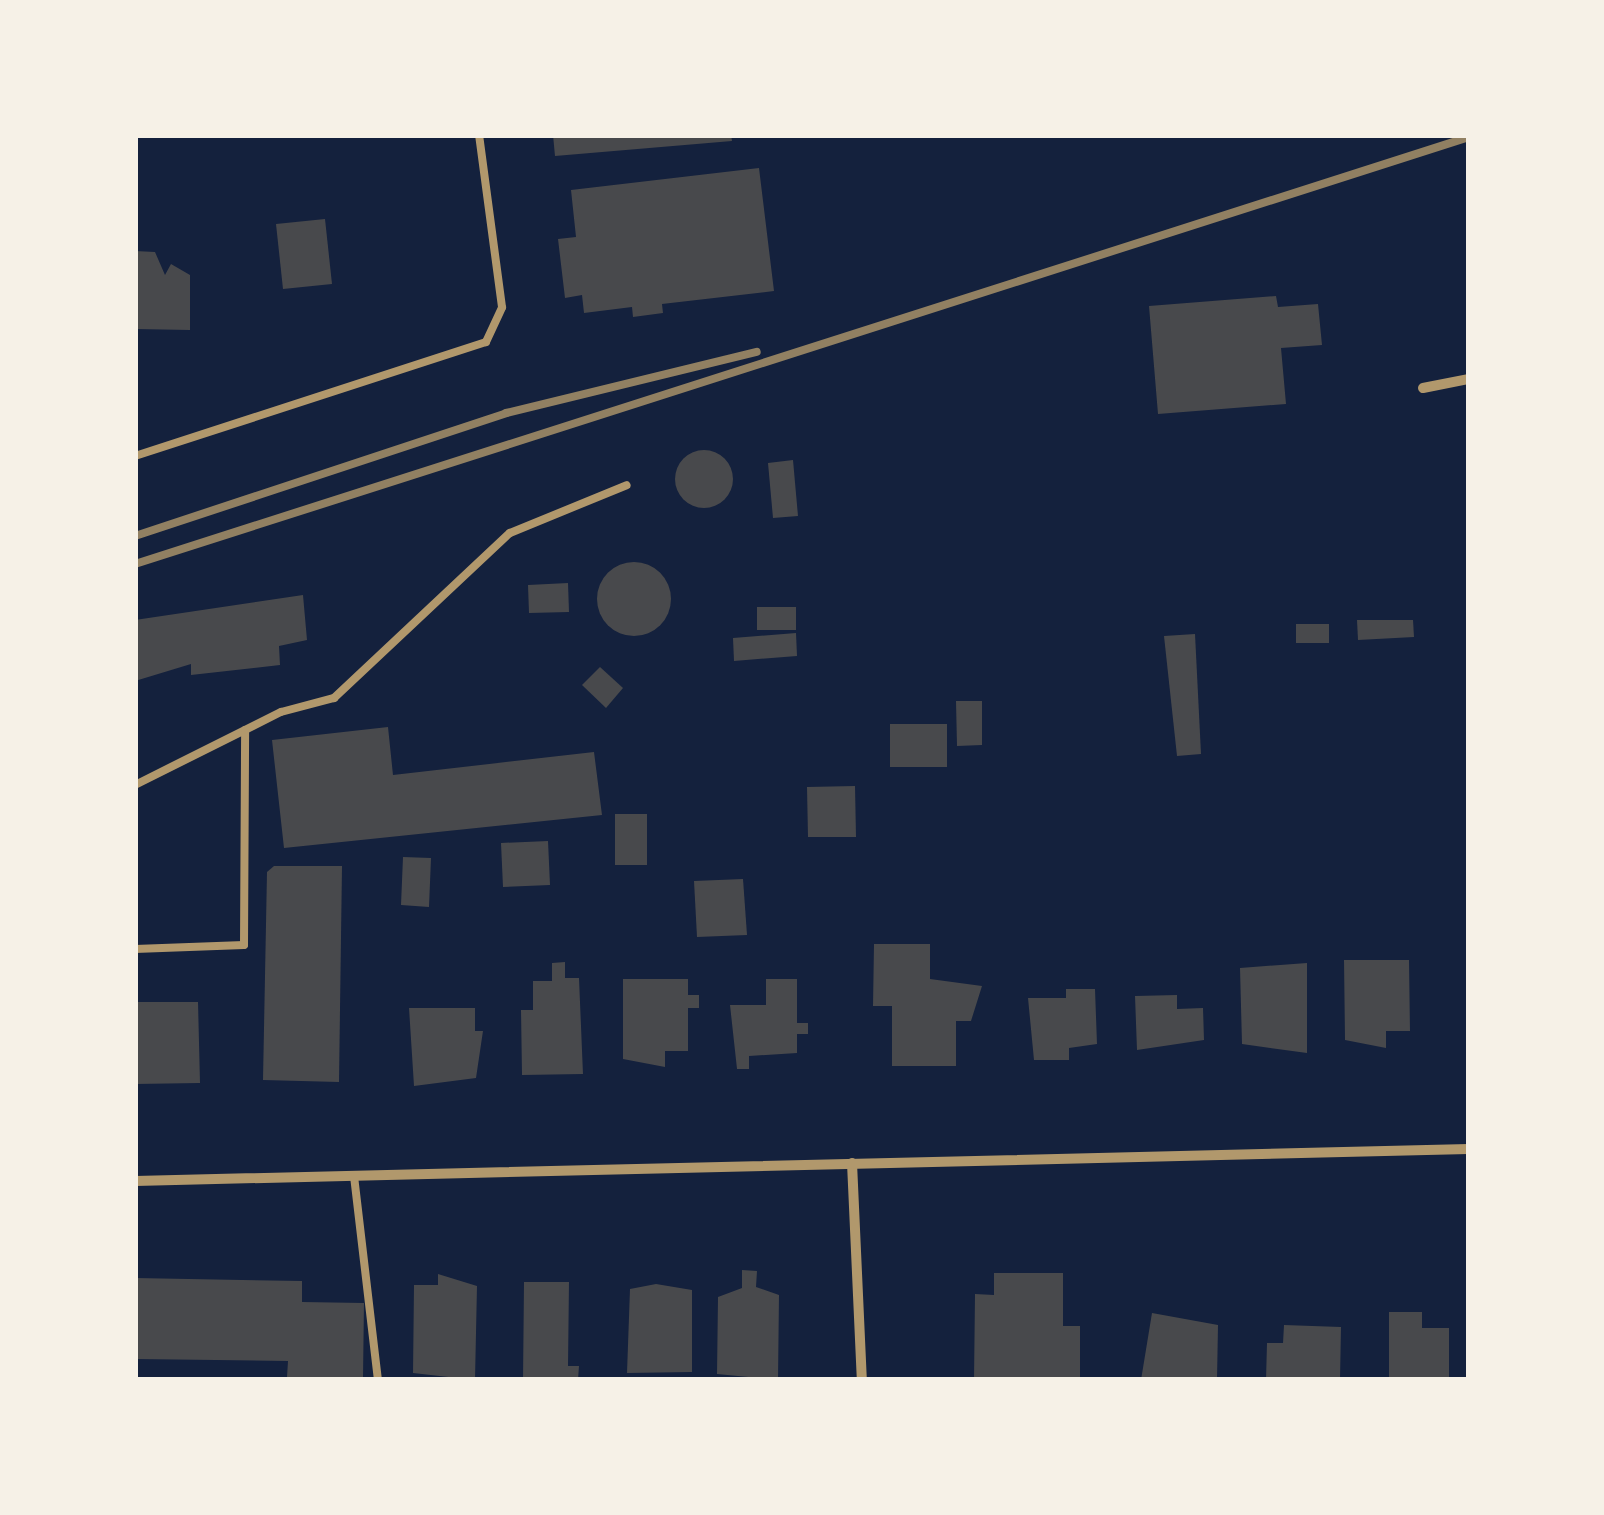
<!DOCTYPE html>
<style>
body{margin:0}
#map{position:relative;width:1604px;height:1515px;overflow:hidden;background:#14213d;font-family:Poppins,sans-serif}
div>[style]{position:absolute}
.building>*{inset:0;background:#48494c}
.round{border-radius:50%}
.service>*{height:8px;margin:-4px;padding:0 4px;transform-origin:4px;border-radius:4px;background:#b1986c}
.minor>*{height:10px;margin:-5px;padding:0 5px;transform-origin:5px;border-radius:5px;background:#b1986c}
.rail>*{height:8px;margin:-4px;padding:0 4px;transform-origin:4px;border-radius:4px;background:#918062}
span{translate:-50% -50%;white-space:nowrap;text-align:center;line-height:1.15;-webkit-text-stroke:8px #f6f1e7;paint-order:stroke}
.frame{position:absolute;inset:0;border:138px solid #f6f1e7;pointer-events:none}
</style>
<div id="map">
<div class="building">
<div style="clip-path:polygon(553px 135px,731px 135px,732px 141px,555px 156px)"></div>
<div style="clip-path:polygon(759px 168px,774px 291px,662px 304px,663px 313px,633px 317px,632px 307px,584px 313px,582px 295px,565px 298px,558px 239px,576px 237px,571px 190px)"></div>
<div style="clip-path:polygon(325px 219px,332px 284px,283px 289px,276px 224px)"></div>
<div style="clip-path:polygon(135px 251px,155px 252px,165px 275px,171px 264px,190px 275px,190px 330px,135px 329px)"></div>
<div style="clip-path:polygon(1276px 296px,1278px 307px,1318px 304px,1322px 345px,1281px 348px,1286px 404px,1158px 414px,1149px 306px)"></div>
<div class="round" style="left:675px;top:450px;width:58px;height:58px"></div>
<div style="clip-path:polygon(793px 460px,798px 516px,773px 518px,768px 463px)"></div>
<div class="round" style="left:597px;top:562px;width:74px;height:74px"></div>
<div style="clip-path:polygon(568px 583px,569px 612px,529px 613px,528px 585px)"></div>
<div style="clip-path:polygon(303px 595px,307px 640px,279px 646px,280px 665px,191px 675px,191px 664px,135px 681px,135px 620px)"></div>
<div style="clip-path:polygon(757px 607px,796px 607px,796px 630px,757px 630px)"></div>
<div style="clip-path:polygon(1357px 620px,1413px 620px,1414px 637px,1358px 640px)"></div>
<div style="clip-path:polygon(1296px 624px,1329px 624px,1329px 643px,1296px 643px)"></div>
<div style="clip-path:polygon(796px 633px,797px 656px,734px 661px,733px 638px)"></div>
<div style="clip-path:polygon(1195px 634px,1201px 754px,1177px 756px,1164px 636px)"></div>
<div style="clip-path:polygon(600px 667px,623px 688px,606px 708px,582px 685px)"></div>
<div style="clip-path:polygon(956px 701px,982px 701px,982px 745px,957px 746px)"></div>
<div style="clip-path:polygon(890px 724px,947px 724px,947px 767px,890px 767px)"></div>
<div style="clip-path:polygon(388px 727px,393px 775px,594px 752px,602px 815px,284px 848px,272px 740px)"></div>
<div style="clip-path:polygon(855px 786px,856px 837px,808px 837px,807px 787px)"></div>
<div style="clip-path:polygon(615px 814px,647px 814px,647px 865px,615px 865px)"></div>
<div style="clip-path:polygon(548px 841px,550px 885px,503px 887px,501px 843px)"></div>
<div style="clip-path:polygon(403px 857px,431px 858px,429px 907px,401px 905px)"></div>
<div style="clip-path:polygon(274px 866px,342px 866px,339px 1082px,263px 1080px,267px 872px)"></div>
<div style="clip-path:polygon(743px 879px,747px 935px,697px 937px,694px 881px)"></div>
<div style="clip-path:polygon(874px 944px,930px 944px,930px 979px,982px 986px,971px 1021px,956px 1021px,956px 1066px,892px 1066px,892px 1006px,873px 1006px)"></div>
<div style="clip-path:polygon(1344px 960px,1409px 960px,1410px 1031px,1386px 1031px,1386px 1048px,1345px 1040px)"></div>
<div style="clip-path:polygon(565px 962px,565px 978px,579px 978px,583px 1074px,522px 1075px,521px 1010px,533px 1010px,533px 981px,552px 981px,552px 963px)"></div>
<div style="clip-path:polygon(1307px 963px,1307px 1053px,1242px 1044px,1240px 968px)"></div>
<div style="clip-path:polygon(623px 979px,688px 979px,688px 995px,699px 995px,699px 1008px,688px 1008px,688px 1051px,665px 1051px,665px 1067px,623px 1059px)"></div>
<div style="clip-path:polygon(766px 979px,797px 979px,797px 1023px,808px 1023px,808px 1034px,797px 1034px,797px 1053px,749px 1056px,749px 1069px,737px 1069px,730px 1005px,766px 1005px)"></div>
<div style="clip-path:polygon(1066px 989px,1095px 989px,1097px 1044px,1069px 1048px,1069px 1060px,1034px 1060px,1028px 998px,1066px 998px)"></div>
<div style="clip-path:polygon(1177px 995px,1177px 1009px,1203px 1008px,1204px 1040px,1137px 1050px,1135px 996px)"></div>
<div style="clip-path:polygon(135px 1002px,198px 1002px,200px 1083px,135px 1084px)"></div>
<div style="clip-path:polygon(409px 1008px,475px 1008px,475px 1031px,483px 1031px,476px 1078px,414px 1086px)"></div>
<div style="clip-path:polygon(742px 1270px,757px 1271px,756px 1287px,779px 1295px,778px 1380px,717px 1374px,718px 1297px,742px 1288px)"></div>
<div style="clip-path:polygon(994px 1273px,1063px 1273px,1063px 1326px,1080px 1326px,1080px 1380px,974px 1380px,975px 1294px,994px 1295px)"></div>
<div style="clip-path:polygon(438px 1274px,477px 1286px,475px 1380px,413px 1373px,414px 1285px,438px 1285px)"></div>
<div style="clip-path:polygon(135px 1278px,302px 1281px,302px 1302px,364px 1303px,363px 1378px,287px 1377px,288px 1361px,135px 1359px)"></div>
<div style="clip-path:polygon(524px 1282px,569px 1282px,568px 1366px,579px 1366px,578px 1380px,523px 1380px)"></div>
<div style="clip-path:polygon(656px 1284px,692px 1290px,692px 1372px,627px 1373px,630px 1289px)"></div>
<div style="clip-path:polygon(1389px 1312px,1422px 1312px,1422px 1328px,1449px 1328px,1449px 1380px,1389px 1380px)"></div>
<div style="clip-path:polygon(1152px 1313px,1218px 1325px,1217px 1380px,1141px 1380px)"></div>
<div style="clip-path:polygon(1284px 1325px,1341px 1327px,1340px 1380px,1266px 1380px,1267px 1343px,1283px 1343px)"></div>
</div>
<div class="service">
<div style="left:135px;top:456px;width:369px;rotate:-18deg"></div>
<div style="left:486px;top:342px;width:38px;rotate:-65deg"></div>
<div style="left:502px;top:307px;width:174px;rotate:-97.6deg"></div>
<div style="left:135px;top:785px;width:163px;rotate:-26.6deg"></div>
<div style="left:281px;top:712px;width:55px;rotate:-14.8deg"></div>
<div style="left:334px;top:698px;width:241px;rotate:-43.2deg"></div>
<div style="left:510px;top:533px;width:126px;rotate:-22.3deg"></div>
<div style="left:135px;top:949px;width:109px;rotate:-2.1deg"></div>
<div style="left:244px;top:945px;width:215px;rotate:-89.7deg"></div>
<div style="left:354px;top:1176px;width:205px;rotate:83.3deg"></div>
</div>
<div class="minor">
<div style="left:1423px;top:388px;width:47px;rotate:-11.1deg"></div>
<div style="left:852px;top:1163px;width:217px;rotate:87.4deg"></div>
<div style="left:135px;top:1181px;width:1334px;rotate:-1.37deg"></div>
</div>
<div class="rail">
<div style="left:135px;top:536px;width:391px;rotate:-18.3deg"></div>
<div style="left:506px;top:413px;width:258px;rotate:-13.7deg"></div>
<div style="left:135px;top:564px;width:1401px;rotate:-17.75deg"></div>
</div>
<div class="frame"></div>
</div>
